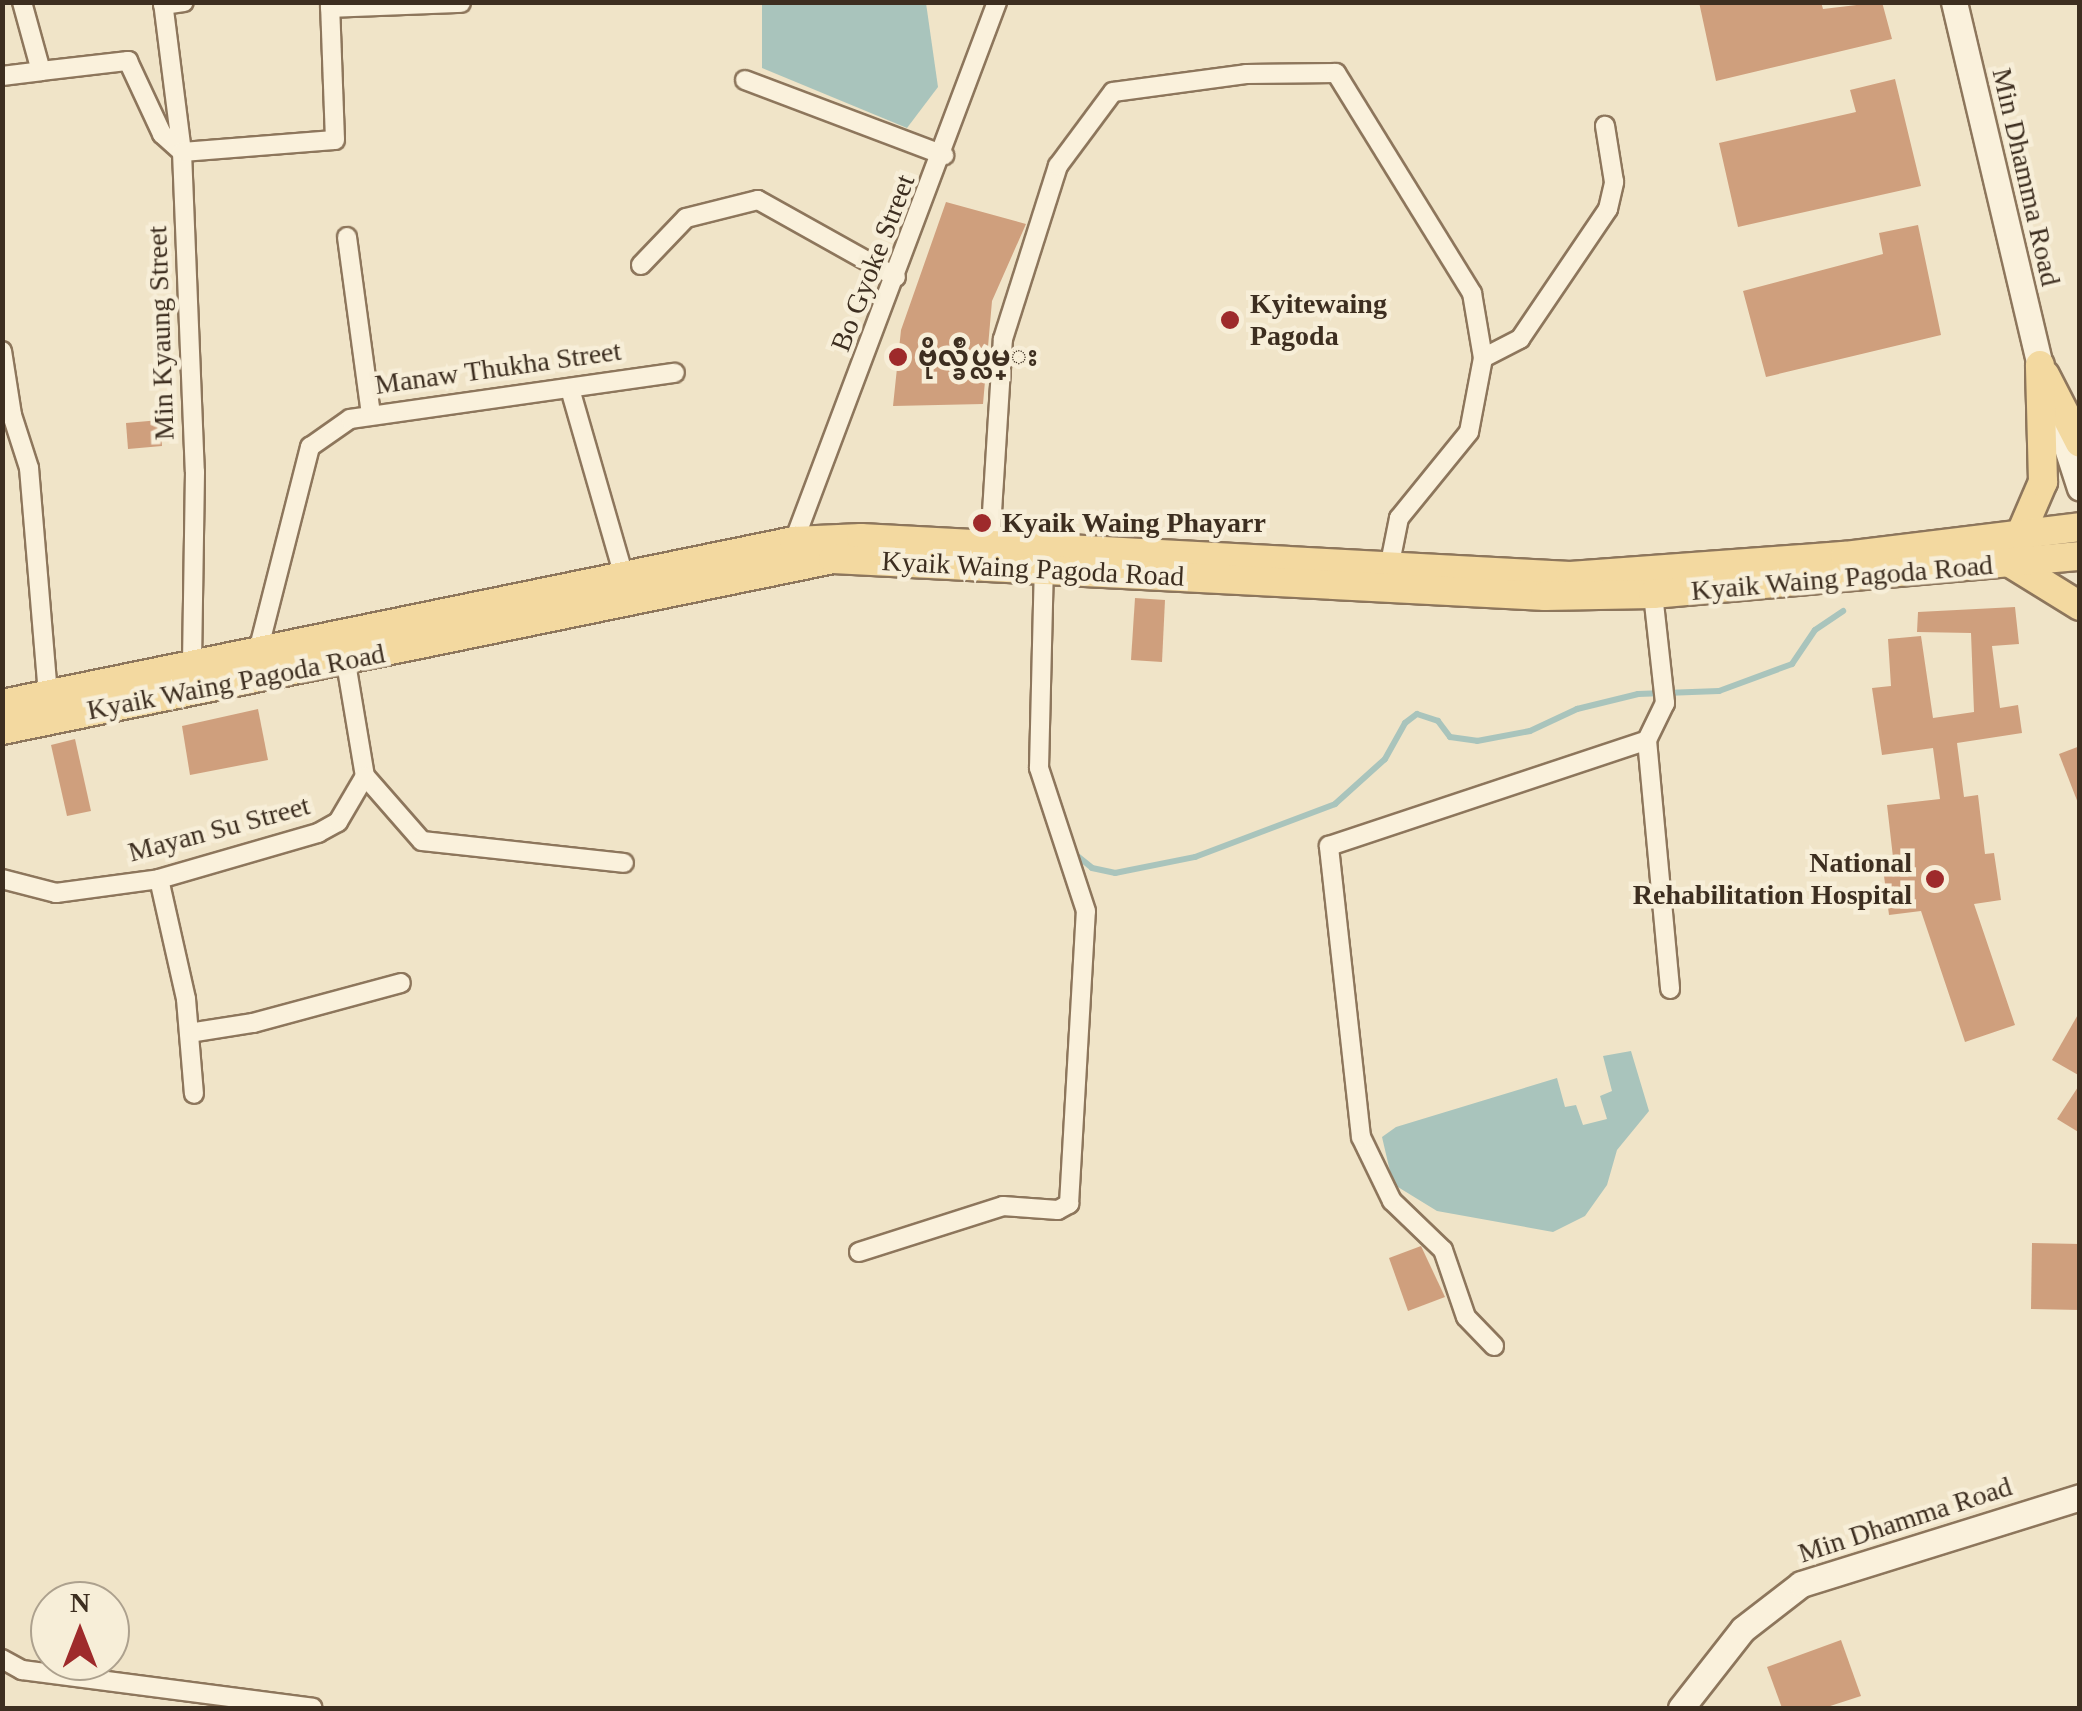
<!DOCTYPE html>
<meta charset="utf-8">
<style>
body{margin:0}
#map{position:relative;width:2082px;height:1711px;overflow:hidden;background:#f0e4c8;font-family:"Times New Roman","Noto Sans Myanmar",serif}
div>[style]{position:absolute}
.water>*{inset:0;background:#a9c4bc}
.stream>*{height:6px;margin:-3px;padding:0 3px;transform-origin:3px;border-radius:3px;background:#a9c4bc}
.building>*{inset:0;background:#cf9f7d}
.roads{filter:drop-shadow(2px 0 #8d765c) drop-shadow(-2px 0 #8d765c) drop-shadow(0 2px #8d765c) drop-shadow(0 -2px #8d765c)}
.street>*{height:18px;margin:-9px;padding:0 9px;transform-origin:9px;border-radius:9px;background:#faf1dc}
.secondary>*{height:25px;margin:-12.5px;padding:0 12.5px;transform-origin:12.5px;border-radius:12.5px;background:#faf1dc}
.primary>*{height:28px;margin:-14px;padding:0 14px;transform-origin:14px;border-radius:14px;background:#f3d9a0}
.dots>*{width:28px;height:28px;translate:-50% -50%;box-sizing:border-box;border:5px solid #f7eed8;border-radius:50%}
span{translate:-50% -50%;white-space:nowrap;text-align:center;line-height:1.15;-webkit-text-stroke:9px #f7eed8;paint-order:stroke}
.street-label{font-size:28px;color:#3d2e20}
.poi-label{font-size:28px;color:#3d2e20;font-weight:700}
.left{translate:0 -50%;text-align:left}
.right{translate:-100% -50%;text-align:right}
.frame{position:absolute;inset:0;border:5px solid #3d2e20;pointer-events:none}
.north{position:absolute;left:30px;top:1581px;width:100px;height:100px;box-sizing:border-box;background:#f7eed8;border:2px solid #ada18e;border-radius:50%;rotate:0deg;font-size:28px;font-weight:700;line-height:40px;text-align:center;color:#3d2e20}
.north::after{content:'';display:block;margin:auto;width:35px;height:45px;background:#9e2a2b;clip-path:polygon(50% 0,100% 100%,50% 72%,0 100%)}
</style>
<div id="map">
<div class="water">
<div style="clip-path:polygon(762px 3px,926px 3px,938px 87px,907px 128px,762px 68px)"></div>
<div style="clip-path:polygon(1631px 1051px,1649px 1111px,1617px 1150px,1607px 1185px,1585px 1216px,1553px 1232px,1437px 1211px,1393px 1184px,1382px 1137px,1396px 1127px,1557px 1078px,1565px 1107px,1576px 1105px,1583px 1125px,1607px 1119px,1600px 1096px,1612px 1091px,1603px 1056px)"></div>
</div>
<div class="stream">
<div style="left:1075px;top:854px;width:22px;rotate:39deg"></div>
<div style="left:1092px;top:868px;width:24px;rotate:12deg"></div>
<div style="left:1115px;top:873px;width:82px;rotate:-11.3deg"></div>
<div style="left:1195px;top:857px;width:150px;rotate:-20.7deg"></div>
<div style="left:1335px;top:804px;width:67px;rotate:-42deg"></div>
<div style="left:1385px;top:759px;width:41px;rotate:-60.9deg"></div>
<div style="left:1405px;top:723px;width:15px;rotate:-37deg"></div>
<div style="left:1417px;top:714px;width:22px;rotate:18deg"></div>
<div style="left:1438px;top:721px;width:20px;rotate:53deg"></div>
<div style="left:1450px;top:737px;width:27px;rotate:8deg"></div>
<div style="left:1477px;top:741px;width:54px;rotate:-10.7deg"></div>
<div style="left:1530px;top:731px;width:52px;rotate:-25.1deg"></div>
<div style="left:1577px;top:709px;width:63px;rotate:-13.8deg"></div>
<div style="left:1638px;top:694px;width:81px;rotate:-2.1deg"></div>
<div style="left:1719px;top:691px;width:78px;rotate:-20.3deg"></div>
<div style="left:1792px;top:664px;width:41px;rotate:-55.9deg"></div>
<div style="left:1815px;top:630px;width:34px;rotate:-34deg"></div>
</div>
<div class="building">
<div style="clip-path:polygon(1699px 2px,1821px 2px,1823px 9px,1882px 2px,1892px 39px,1716px 81px)"></div>
<div style="clip-path:polygon(1895px 79px,1921px 186px,1738px 227px,1719px 143px,1856px 112px,1850px 90px)"></div>
<div style="clip-path:polygon(946px 202px,1026px 224px,992px 301px,983px 404px,893px 406px,901px 330px)"></div>
<div style="clip-path:polygon(1918px 225px,1941px 335px,1766px 377px,1743px 291px,1883px 254px,1879px 233px)"></div>
<div style="clip-path:polygon(160px 420px,162px 446px,128px 449px,126px 423px)"></div>
<div style="clip-path:polygon(1135px 598px,1165px 600px,1162px 662px,1131px 660px)"></div>
<div style="clip-path:polygon(2015px 607px,2019px 644px,1992px 646px,2000px 708px,2018px 705px,2022px 733px,1957px 743px,1964px 797px,1978px 795px,1985px 854px,1994px 853px,2001px 900px,1974px 904px,2015px 1025px,1965px 1042px,1921px 911px,1889px 915px,1883px 868px,1894px 866px,1887px 805px,1940px 799px,1933px 748px,1882px 755px,1872px 688px,1891px 686px,1888px 639px,1921px 636px,1933px 718px,1974px 712px,1971px 633px,1917px 632px,1918px 612px)"></div>
<div style="clip-path:polygon(258px 709px,268px 760px,190px 775px,182px 726px)"></div>
<div style="clip-path:polygon(75px 739px,91px 811px,67px 816px,51px 745px)"></div>
<div style="clip-path:polygon(2080px 746px,2080px 803px,2078px 803px,2059px 754px)"></div>
<div style="clip-path:polygon(2080px 1011px,2080px 1076px,2052px 1060px)"></div>
<div style="clip-path:polygon(2080px 1084px,2080px 1133px,2057px 1119px)"></div>
<div style="clip-path:polygon(2032px 1243px,2080px 1244px,2080px 1310px,2031px 1309px)"></div>
<div style="clip-path:polygon(1421px 1246px,1445px 1297px,1408px 1311px,1389px 1258px)"></div>
<div style="clip-path:polygon(1841px 1640px,1861px 1696px,1824px 1708px,1782px 1708px,1767px 1667px)"></div>
</div>
<div class="roads">
<div class="street">
<div style="left:163px;top:2px;width:151px;rotate:82.8deg"></div>
<div style="left:182px;top:152px;width:320px;rotate:87.7deg"></div>
<div style="left:195px;top:472px;width:191px;rotate:90.9deg"></div>
<div style="left:163px;top:5px;width:21px;rotate:-8deg"></div>
<div style="left:330px;top:8px;width:131px;rotate:-2.2deg"></div>
<div style="left:41px;top:71px;width:88px;rotate:-6.6deg"></div>
<div style="left:128px;top:61px;width:81px;rotate:65deg"></div>
<div style="left:162px;top:134px;width:27px;rotate:42deg"></div>
<div style="left:182px;top:152px;width:153px;rotate:-4.5deg"></div>
<div style="left:335px;top:140px;width:138px;rotate:-92.1deg"></div>
<div style="left:2px;top:76px;width:39px;rotate:-7deg"></div>
<div style="left:41px;top:71px;width:72px;rotate:-105.4deg"></div>
<div style="left:745px;top:80px;width:213px;rotate:20.7deg"></div>
<div style="left:347px;top:237px;width:179px;rotate:82.3deg"></div>
<div style="left:641px;top:265px;width:65px;rotate:-46.2deg"></div>
<div style="left:686px;top:218px;width:74px;rotate:-14deg"></div>
<div style="left:758px;top:200px;width:158px;rotate:29.2deg"></div>
<div style="left:2px;top:351px;width:65px;rotate:81.1deg"></div>
<div style="left:12px;top:415px;width:56px;rotate:72.2deg"></div>
<div style="left:29px;top:468px;width:227px;rotate:85.2deg"></div>
<div style="left:1483px;top:358px;width:42px;rotate:-27.2deg"></div>
<div style="left:1520px;top:339px;width:157px;rotate:-55.9deg"></div>
<div style="left:1608px;top:209px;width:28px;rotate:-77deg"></div>
<div style="left:1614px;top:182px;width:57px;rotate:-99.1deg"></div>
<div style="left:570px;top:389px;width:198px;rotate:73.9deg"></div>
<div style="left:794px;top:541px;width:576px;rotate:-69.36deg"></div>
<div style="left:990px;top:544px;width:205px;rotate:-86.4deg"></div>
<div style="left:1003px;top:339px;width:182px;rotate:-72.4deg"></div>
<div style="left:1058px;top:166px;width:92px;rotate:-53.4deg"></div>
<div style="left:1113px;top:92px;width:134px;rotate:-7.7deg"></div>
<div style="left:1246px;top:74px;width:90px;rotate:-0.6deg"></div>
<div style="left:1336px;top:73px;width:259px;rotate:58.3deg"></div>
<div style="left:1472px;top:293px;width:66px;rotate:80.4deg"></div>
<div style="left:1483px;top:358px;width:75px;rotate:100.7deg"></div>
<div style="left:1469px;top:432px;width:111px;rotate:129.1deg"></div>
<div style="left:1399px;top:518px;width:51px;rotate:101.3deg"></div>
<div style="left:1652px;top:585px;width:119px;rotate:83.7deg"></div>
<div style="left:1665px;top:703px;width:41px;rotate:115.9deg"></div>
<div style="left:1647px;top:740px;width:250px;rotate:84.7deg"></div>
<div style="left:258px;top:651px;width:211px;rotate:-75.7deg"></div>
<div style="left:310px;top:447px;width:49px;rotate:-35deg"></div>
<div style="left:350px;top:419px;width:328px;rotate:-8.1deg"></div>
<div style="left:344px;top:651px;width:127px;rotate:80.5deg"></div>
<div style="left:365px;top:776px;width:86px;rotate:48.8deg"></div>
<div style="left:422px;top:841px;width:203px;rotate:6.2deg"></div>
<div style="left:2px;top:879px;width:56px;rotate:14.5deg"></div>
<div style="left:56px;top:893px;width:104px;rotate:-7.7deg"></div>
<div style="left:159px;top:879px;width:166px;rotate:-16.1deg"></div>
<div style="left:318px;top:833px;width:23px;rotate:-29deg"></div>
<div style="left:338px;top:822px;width:53px;rotate:-59.6deg"></div>
<div style="left:159px;top:879px;width:123px;rotate:77.3deg"></div>
<div style="left:186px;top:999px;width:95px;rotate:85.2deg"></div>
<div style="left:189px;top:1033px;width:65px;rotate:-8.9deg"></div>
<div style="left:253px;top:1023px;width:153px;rotate:-15.1deg"></div>
<div style="left:859px;top:1252px;width:151px;rotate:-17.7deg"></div>
<div style="left:1003px;top:1206px;width:55px;rotate:4.2deg"></div>
<div style="left:1058px;top:1210px;width:13px;rotate:-29deg"></div>
<div style="left:1069px;top:1204px;width:293px;rotate:-86.7deg"></div>
<div style="left:1086px;top:911px;width:151px;rotate:-108.2deg"></div>
<div style="left:1039px;top:768px;width:200px;rotate:-88.6deg"></div>
<div style="left:1494px;top:1346px;width:40px;rotate:-134deg"></div>
<div style="left:1466px;top:1317px;width:71px;rotate:-108.9deg"></div>
<div style="left:1443px;top:1250px;width:71px;rotate:-136.1deg"></div>
<div style="left:1392px;top:1201px;width:71px;rotate:-115.8deg"></div>
<div style="left:1361px;top:1137px;width:293px;rotate:-96.3deg"></div>
<div style="left:1329px;top:846px;width:335px;rotate:-18.4deg"></div>
<div style="left:2px;top:1659px;width:23px;rotate:29deg"></div>
<div style="left:22px;top:1670px;width:293px;rotate:7.4deg"></div>
</div>
<div class="secondary">
<div style="left:1954px;top:2px;width:373px;rotate:76.7deg"></div>
<div style="left:2040px;top:365px;width:129px;rotate:72deg"></div>
<div style="left:1681px;top:1708px;width:100px;rotate:-51.9deg"></div>
<div style="left:1743px;top:1629px;width:73px;rotate:-37.8deg"></div>
<div style="left:1801px;top:1584px;width:292px;rotate:-17.3deg"></div>
</div>
<div class="primary">
<div style="left:2045px;top:375px;width:76px;rotate:62.8deg"></div>
<div style="left:2021px;top:533px;width:56px;rotate:-66.7deg"></div>
<div style="left:2043px;top:482px;width:117px;rotate:-91.5deg"></div>
<div style="left:2012px;top:564px;width:80px;rotate:31.7deg"></div>
<div style="left:2px;top:704px;width:809px;rotate:-11.63deg"></div>
<div style="left:794px;top:541px;width:67px;rotate:-2.6deg"></div>
<div style="left:861px;top:538px;width:710px;rotate:3.07deg"></div>
<div style="left:1570px;top:576px;width:276px;rotate:-4.2deg"></div>
<div style="left:1845px;top:556px;width:237px;rotate:-7deg"></div>
<div style="left:2px;top:730px;width:848px;rotate:-11.63deg"></div>
<div style="left:833px;top:559px;width:713px;rotate:2.97deg"></div>
<div style="left:1545px;top:596px;width:108px;rotate:-1.1deg"></div>
<div style="left:1653px;top:594px;width:429px;rotate:-5.1deg"></div>
</div>
</div>
<div class="dots">
<div style="left:1230px;top:320px;background:#9e2a2b"></div>
<div style="left:898px;top:357px;background:#9e2a2b"></div>
<div style="left:982px;top:523px;background:#9e2a2b"></div>
<div style="left:1935px;top:879px;background:#9e2a2b"></div>
</div>
<div class="street-label">
<span style="left:2026px;top:177px;rotate:77deg">Min Dhamma Road</span>
<span style="left:873px;top:263px;rotate:-69deg">Bo Gyoke Street</span>
<span style="left:161px;top:333px;rotate:-92deg">Min Kyaung Street</span>
<span style="left:498px;top:368px;rotate:-8deg">Manaw Thukha Street</span>
<span style="left:1033px;top:569px;rotate:3deg">Kyaik Waing Pagoda Road</span>
<span style="left:1842px;top:578px;rotate:-5deg">Kyaik Waing Pagoda Road</span>
<span style="left:236px;top:682px;rotate:-11deg">Kyaik Waing Pagoda Road</span>
<span style="left:219px;top:829px;rotate:-15deg">Mayan Su Street</span>
<span style="left:1905px;top:1520px;rotate:-18deg">Min Dhamma Road</span>
</div>
<div class="poi-label">
<span class="left" style="left:1250px;top:320px">Kyitewaing<br>Pagoda</span>
<span class="left" style="left:918px;top:357px">ဗိုလ္ခ်ဳပ္လမ္း</span>
<span class="left" style="left:1002px;top:523px">Kyaik Waing Phayarr</span>
<span class="right" style="left:1912px;top:879px">National<br>Rehabilitation Hospital</span>
</div>
<div class="frame"></div>
<div class="north">N</div>
</div>
